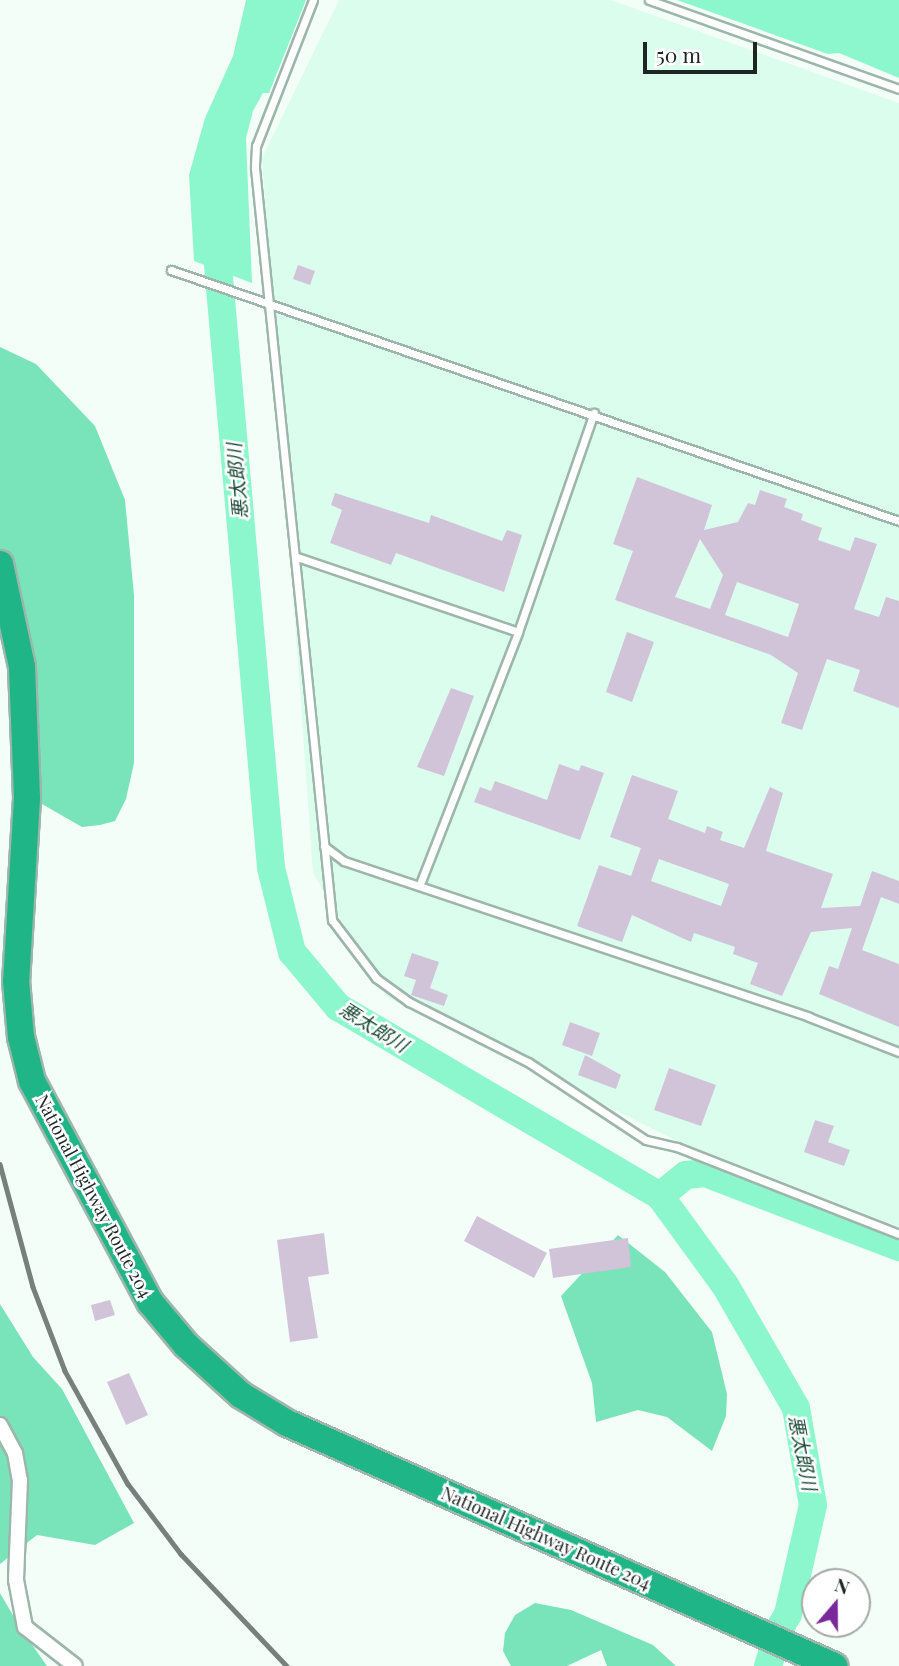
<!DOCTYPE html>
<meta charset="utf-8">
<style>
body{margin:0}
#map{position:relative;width:899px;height:1666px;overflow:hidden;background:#f4fef9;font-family:"Playfair Display","Noto Sans JP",serif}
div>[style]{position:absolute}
.built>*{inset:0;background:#dbfded}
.forest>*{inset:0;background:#79e4b9}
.water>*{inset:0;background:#8cf7cc}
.river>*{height:28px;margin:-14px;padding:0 14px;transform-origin:14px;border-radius:14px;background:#8cf7cc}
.building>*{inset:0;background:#d1c4d9}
.roads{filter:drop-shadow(2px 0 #9db6ab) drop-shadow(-2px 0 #9db6ab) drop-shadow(0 2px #9db6ab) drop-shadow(0 -2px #9db6ab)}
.lane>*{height:7px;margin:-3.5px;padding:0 3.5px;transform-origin:3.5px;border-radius:3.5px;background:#fff}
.street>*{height:14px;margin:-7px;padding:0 7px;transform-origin:7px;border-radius:7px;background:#fff}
.highway>*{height:26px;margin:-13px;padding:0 13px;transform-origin:13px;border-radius:13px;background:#20b587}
.rail>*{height:4.5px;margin:-2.25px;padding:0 2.25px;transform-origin:2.25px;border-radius:2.25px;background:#76807c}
span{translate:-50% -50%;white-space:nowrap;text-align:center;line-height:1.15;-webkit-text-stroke:5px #fff;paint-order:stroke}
.street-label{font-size:18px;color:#1c2622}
.water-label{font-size:19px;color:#1b4937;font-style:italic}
.north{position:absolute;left:801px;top:1568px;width:70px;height:70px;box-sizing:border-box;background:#fff;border:2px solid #a4a8a7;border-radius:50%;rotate:20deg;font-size:19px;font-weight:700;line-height:28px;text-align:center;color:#1c2622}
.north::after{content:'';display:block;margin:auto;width:24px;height:32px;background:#79299a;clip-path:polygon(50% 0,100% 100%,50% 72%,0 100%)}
.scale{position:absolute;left:643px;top:42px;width:114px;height:32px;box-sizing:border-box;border:4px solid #1c2622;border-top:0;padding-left:9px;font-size:21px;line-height:24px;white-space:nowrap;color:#1c2622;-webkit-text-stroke:5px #fff;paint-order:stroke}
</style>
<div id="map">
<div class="built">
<div style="clip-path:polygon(339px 0,611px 0,899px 103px,899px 1227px,675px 1140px,387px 997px,313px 873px,262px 158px)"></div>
</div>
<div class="forest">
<div style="clip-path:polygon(0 347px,36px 364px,95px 426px,125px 500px,134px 595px,134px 763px,126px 799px,115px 821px,100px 825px,82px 827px,35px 800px,0 558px)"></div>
<div style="clip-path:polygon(618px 1235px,665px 1272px,712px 1332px,727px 1394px,726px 1416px,712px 1451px,667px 1417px,638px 1410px,596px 1422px,592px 1383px,561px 1296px)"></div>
<div style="clip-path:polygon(0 1304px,33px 1357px,62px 1389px,134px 1523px,95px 1545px,37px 1535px,0 1564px)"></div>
<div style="clip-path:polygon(0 1593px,21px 1629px,47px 1666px,0 1666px)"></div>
<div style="clip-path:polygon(535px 1603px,571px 1610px,653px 1645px,676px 1666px,607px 1666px,601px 1650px,567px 1666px,511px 1666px,503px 1651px,505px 1633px,515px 1615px)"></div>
</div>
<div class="water">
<div style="clip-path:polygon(246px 0,306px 0,269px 93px,263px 93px,253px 111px,246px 138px,252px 283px,194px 261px,189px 175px,205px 118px,233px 56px)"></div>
<div style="clip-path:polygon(677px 0,899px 0,899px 78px,839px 53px,828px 54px)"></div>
</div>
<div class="river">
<div style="left:217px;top:254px;width:616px;rotate:84.97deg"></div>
<div style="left:271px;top:868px;width:87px;rotate:76deg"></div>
<div style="left:292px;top:952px;width:72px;rotate:50.1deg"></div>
<div style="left:338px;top:1007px;width:373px;rotate:30.4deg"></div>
<div style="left:660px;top:1196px;width:110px;rotate:53.9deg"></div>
<div style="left:725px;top:1285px;width:142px;rotate:60deg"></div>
<div style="left:796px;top:1408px;width:98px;rotate:80.1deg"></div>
<div style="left:813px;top:1505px;width:112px;rotate:102.9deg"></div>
<div style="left:788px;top:1614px;width:20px;rotate:120deg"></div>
<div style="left:660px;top:1196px;width:33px;rotate:-39deg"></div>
<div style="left:686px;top:1175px;width:19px;rotate:-6deg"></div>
<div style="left:705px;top:1173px;width:208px;rotate:20.9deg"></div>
<div style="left:768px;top:1666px;width:13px;rotate:-72deg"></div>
</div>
<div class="building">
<div style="clip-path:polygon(298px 265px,315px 271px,310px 285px,293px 279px)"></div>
<div style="clip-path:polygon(evenodd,637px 477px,712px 505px,704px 530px,738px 522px,748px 503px,755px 505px,760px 490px,787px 499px,784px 507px,803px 514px,801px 520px,822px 528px,818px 540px,850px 551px,855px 537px,877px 544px,854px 609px,879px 617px,886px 597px,899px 601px,899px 708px,853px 691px,860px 670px,827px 659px,802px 730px,781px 723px,798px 673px,771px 655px,615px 600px,633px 551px,613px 544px,637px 477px,700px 539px,723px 575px,710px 609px,675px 597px,700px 539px,637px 477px,737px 582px,799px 604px,788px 637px,725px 615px,737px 582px)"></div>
<div style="clip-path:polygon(335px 493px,429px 523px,431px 515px,502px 541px,507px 530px,522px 535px,504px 592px,396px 553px,391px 565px,330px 543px,342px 510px,331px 505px)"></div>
<div style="clip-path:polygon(627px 632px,654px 642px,632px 702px,606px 692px)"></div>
<div style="clip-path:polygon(451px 688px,474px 696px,444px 776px,417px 767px)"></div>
<div style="clip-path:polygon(559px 764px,579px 771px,581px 765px,604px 773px,580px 840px,474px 802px,480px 787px,491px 791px,495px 781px,547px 800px)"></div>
<div style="clip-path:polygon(evenodd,632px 775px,678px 791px,668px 819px,705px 833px,707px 826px,723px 832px,720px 840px,744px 848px,770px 787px,783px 793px,766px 851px,833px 874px,821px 908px,860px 906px,872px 871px,899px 881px,899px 904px,881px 897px,862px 950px,899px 964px,899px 1027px,819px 994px,829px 966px,838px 969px,852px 928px,811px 932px,782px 996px,750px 984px,758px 963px,733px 954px,735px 947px,694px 933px,691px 942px,632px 915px,622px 942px,577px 926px,599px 865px,631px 876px,641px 848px,610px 837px,632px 775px,659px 859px,729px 884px,721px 906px,651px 881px,659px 859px)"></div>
<div style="clip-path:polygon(412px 953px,439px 962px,430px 988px,448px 995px,444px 1006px,411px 995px,416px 980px,404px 976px)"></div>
<div style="clip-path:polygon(570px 1022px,600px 1033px,592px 1056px,562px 1045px)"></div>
<div style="clip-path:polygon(585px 1055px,621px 1075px,616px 1089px,578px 1075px)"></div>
<div style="clip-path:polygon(669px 1068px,716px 1085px,701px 1126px,654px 1110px)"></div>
<div style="clip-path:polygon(815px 1120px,834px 1126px,828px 1142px,850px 1150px,844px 1166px,804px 1152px)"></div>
<div style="clip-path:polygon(477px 1216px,547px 1253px,534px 1278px,464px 1241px)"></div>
<div style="clip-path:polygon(324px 1233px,329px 1274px,308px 1277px,318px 1338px,290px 1342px,277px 1240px)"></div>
<div style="clip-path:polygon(628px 1238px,631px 1267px,553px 1278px,549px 1249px)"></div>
<div style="clip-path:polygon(110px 1300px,115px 1315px,95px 1321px,91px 1305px)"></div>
<div style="clip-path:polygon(129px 1373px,148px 1415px,126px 1425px,107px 1382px)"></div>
</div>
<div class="roads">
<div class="lane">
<div style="left:313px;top:0;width:157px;rotate:111.3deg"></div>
<div style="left:256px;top:146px;width:22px;rotate:93deg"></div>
<div style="left:255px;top:168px;width:756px;rotate:84.15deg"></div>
<div style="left:332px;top:920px;width:73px;rotate:52.8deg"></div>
<div style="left:376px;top:978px;width:41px;rotate:36deg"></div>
<div style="left:409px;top:1002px;width:133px;rotate:26.8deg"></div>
<div style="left:528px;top:1062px;width:141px;rotate:33.5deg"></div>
<div style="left:646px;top:1140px;width:32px;rotate:13deg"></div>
<div style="left:677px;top:1147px;width:238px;rotate:21.4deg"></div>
<div style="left:649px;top:0;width:265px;rotate:19.6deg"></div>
<div style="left:171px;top:270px;width:770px;rotate:19.02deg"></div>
<div style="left:297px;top:557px;width:233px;rotate:18.7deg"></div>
<div style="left:324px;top:846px;width:25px;rotate:37deg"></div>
<div style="left:344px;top:861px;width:490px;rotate:18.5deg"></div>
<div style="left:809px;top:1017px;width:97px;rotate:21.3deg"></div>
<div style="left:420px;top:884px;width:270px;rotate:-68.7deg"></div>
<div style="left:518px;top:632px;width:232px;rotate:-70.9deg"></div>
</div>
<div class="street">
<div style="left:0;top:1425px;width:32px;rotate:62deg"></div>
<div style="left:15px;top:1453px;width:27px;rotate:80deg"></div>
<div style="left:20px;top:1480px;width:100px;rotate:92.3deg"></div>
<div style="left:16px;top:1580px;width:48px;rotate:79.2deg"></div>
<div style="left:25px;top:1627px;width:63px;rotate:38deg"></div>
</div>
<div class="highway">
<div style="left:0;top:564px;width:105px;rotate:77.9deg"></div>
<div style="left:22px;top:667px;width:131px;rotate:87.8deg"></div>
<div style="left:27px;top:798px;width:183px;rotate:93.4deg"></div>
<div style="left:16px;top:981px;width:56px;rotate:84.9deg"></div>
<div style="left:21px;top:1037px;width:45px;rotate:76deg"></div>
<div style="left:32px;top:1081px;width:251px;rotate:61.9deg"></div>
<div style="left:150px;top:1302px;width:56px;rotate:50.1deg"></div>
<div style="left:186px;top:1345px;width:74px;rotate:42.3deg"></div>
<div style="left:241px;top:1395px;width:54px;rotate:31.3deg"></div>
<div style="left:287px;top:1423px;width:599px;rotate:23.95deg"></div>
</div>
</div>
<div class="rail">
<div style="left:0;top:1164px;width:127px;rotate:75deg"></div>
<div style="left:33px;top:1287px;width:90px;rotate:69.1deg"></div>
<div style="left:65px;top:1371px;width:129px;rotate:60.9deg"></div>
<div style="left:128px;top:1484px;width:88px;rotate:52.9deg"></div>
<div style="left:181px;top:1554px;width:154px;rotate:46.6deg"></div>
</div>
<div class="street-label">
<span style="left:94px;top:1196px;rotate:62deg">National Highway Route 204</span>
<span style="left:546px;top:1538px;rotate:24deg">National Highway Route 204</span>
</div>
<div class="water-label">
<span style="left:237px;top:481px;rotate:-95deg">悪太郎川</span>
<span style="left:374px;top:1027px;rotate:32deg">悪太郎川</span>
<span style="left:803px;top:1453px;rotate:79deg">悪太郎川</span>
</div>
<div class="north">N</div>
<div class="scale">50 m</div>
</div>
